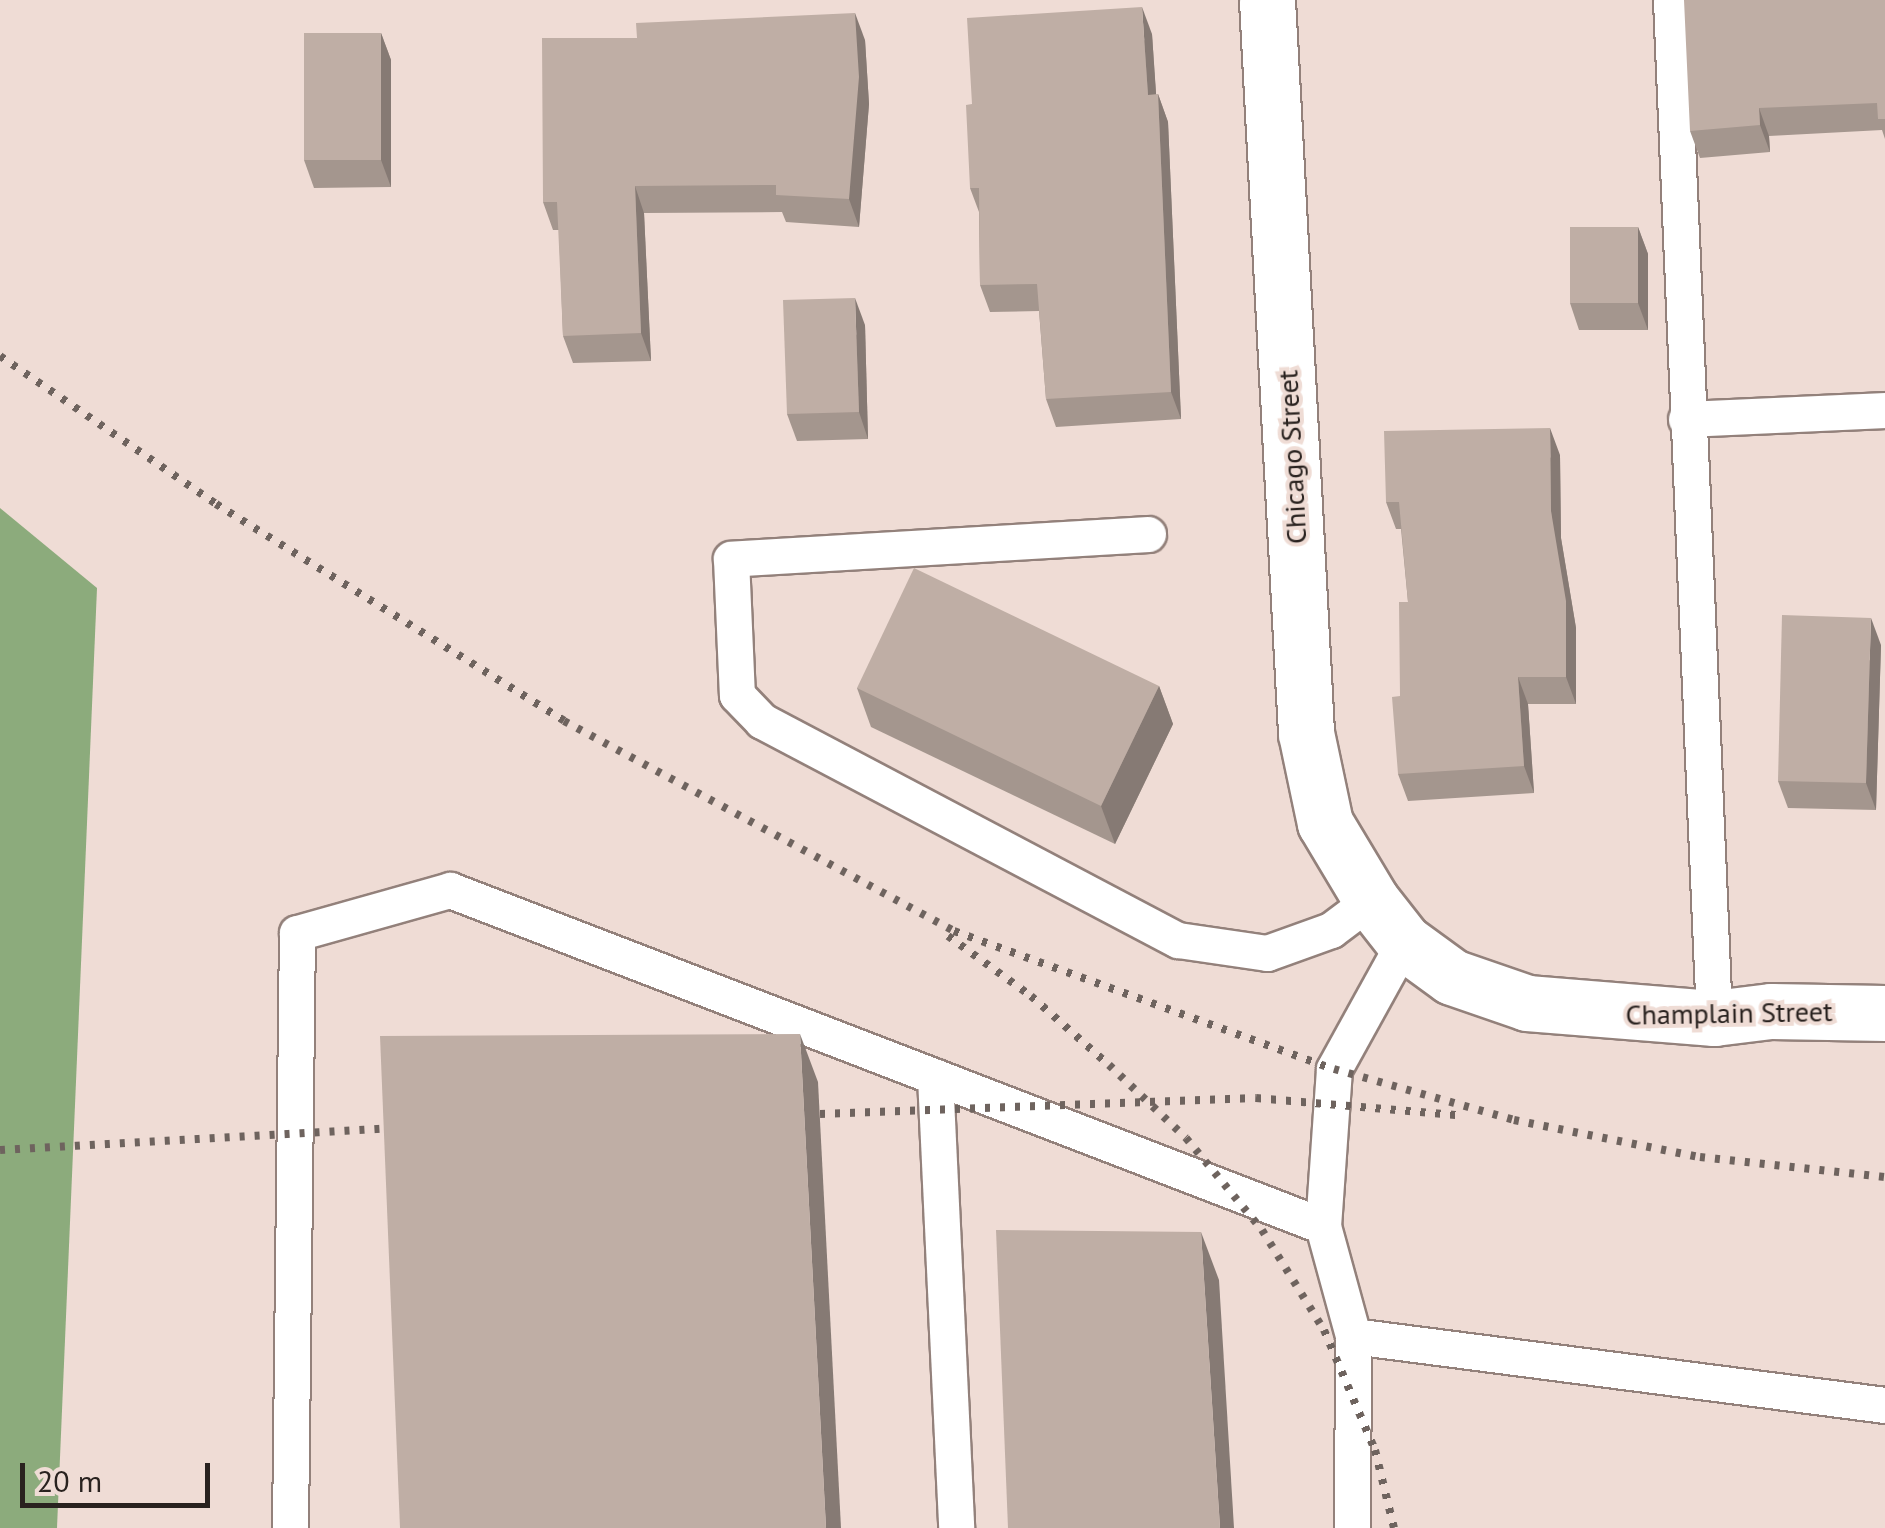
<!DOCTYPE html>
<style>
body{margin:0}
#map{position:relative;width:1885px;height:1528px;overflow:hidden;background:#efdcd5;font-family:"PT Sans",sans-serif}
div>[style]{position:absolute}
.forest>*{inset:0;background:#8cab7c}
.roads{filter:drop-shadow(2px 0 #93817b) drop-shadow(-2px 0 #93817b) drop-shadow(0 2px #93817b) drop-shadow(0 -2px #93817b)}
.service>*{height:35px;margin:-17.5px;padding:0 17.5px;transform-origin:17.5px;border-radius:17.5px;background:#fff}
.minor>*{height:55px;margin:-27.5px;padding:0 27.5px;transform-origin:27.5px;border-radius:27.5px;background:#fff}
.secondary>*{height:55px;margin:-27.5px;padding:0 27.5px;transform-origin:27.5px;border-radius:27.5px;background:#fff}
.rail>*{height:8px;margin-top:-4px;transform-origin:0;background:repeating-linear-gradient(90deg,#6e635e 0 5px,transparent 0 15px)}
.wall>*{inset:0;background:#a4968e}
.shaded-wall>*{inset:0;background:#867a74}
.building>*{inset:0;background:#bfaea5}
span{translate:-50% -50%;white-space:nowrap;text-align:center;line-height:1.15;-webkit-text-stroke:8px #efdcd5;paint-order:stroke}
.street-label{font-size:28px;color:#29221f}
.scale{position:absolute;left:20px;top:1463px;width:190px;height:45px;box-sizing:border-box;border:5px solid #29221f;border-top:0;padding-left:12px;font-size:30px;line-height:35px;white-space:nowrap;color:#29221f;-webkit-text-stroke:8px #efdcd5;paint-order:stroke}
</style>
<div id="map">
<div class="forest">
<div style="clip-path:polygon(0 508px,97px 588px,57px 1528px,0 1528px)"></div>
</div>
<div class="roads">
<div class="service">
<div style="left:1671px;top:0;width:1019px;rotate:87.58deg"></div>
<div style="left:1686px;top:419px;width:199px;rotate:-2.6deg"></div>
<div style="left:1148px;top:534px;width:418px;rotate:176.6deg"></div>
<div style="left:731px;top:559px;width:136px;rotate:87.5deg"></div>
<div style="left:737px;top:695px;width:36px;rotate:46deg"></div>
<div style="left:762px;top:721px;width:470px;rotate:27.8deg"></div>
<div style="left:1178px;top:940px;width:90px;rotate:8.3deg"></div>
<div style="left:1267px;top:953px;width:68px;rotate:-19.8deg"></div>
<div style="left:1331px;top:930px;width:50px;rotate:-36.9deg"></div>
<div style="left:1404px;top:942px;width:145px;rotate:118.9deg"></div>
<div style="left:1334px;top:1069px;width:157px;rotate:94deg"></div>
<div style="left:1323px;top:1226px;width:114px;rotate:74.7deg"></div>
<div style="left:1353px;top:1336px;width:536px;rotate:7.39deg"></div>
<div style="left:935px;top:1077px;width:451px;rotate:87.3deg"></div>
<div style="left:290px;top:1528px;width:595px;rotate:-89.33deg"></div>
<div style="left:297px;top:933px;width:159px;rotate:-15.7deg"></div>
<div style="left:450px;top:890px;width:935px;rotate:21.05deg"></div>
<div style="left:1352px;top:1528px;width:192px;rotate:-89.7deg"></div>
</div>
<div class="minor">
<div style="left:1267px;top:0;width:734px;rotate:86.95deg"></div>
<div style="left:1306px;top:733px;width:92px;rotate:78.1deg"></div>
<div style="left:1325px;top:823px;width:90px;rotate:59.1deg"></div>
</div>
<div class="secondary">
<div style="left:1371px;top:900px;width:53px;rotate:51.8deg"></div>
<div style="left:1404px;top:942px;width:59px;rotate:36.1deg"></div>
<div style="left:1452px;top:977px;width:79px;rotate:19.1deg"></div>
<div style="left:1527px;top:1003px;width:188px;rotate:4.6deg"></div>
<div style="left:1714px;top:1018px;width:57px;rotate:-7deg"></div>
<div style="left:1771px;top:1011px;width:114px;rotate:1deg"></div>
</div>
</div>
<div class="rail">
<div style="left:0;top:356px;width:262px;rotate:34.4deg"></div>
<div style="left:216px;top:504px;width:410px;rotate:31.9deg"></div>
<div style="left:564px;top:721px;width:443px;rotate:28.3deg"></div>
<div style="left:954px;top:931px;width:404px;rotate:20deg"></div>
<div style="left:1334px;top:1069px;width:187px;rotate:15.8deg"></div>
<div style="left:1514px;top:1120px;width:190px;rotate:11.3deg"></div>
<div style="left:1700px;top:1157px;width:186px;rotate:6.2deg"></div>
<div style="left:948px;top:936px;width:102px;rotate:35.9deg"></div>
<div style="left:1031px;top:996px;width:104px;rotate:41.5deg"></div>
<div style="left:1109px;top:1065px;width:106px;rotate:43.5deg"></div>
<div style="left:1186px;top:1138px;width:119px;rotate:50.4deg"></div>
<div style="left:1262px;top:1230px;width:118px;rotate:58.2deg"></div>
<div style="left:1324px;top:1330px;width:130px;rotate:67deg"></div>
<div style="left:1375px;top:1450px;width:80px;rotate:76.3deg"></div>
<div style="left:820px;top:1114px;width:436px;rotate:-2.1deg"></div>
<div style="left:1256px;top:1098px;width:209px;rotate:4.9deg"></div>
<div style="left:0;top:1150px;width:400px;rotate:-3.2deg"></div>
</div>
<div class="wall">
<div style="clip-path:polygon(1885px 0,1885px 139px,1882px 130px,1769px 136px,1770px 152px,1700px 158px,1690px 131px)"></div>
<div style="clip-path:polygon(381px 33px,391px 60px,391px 187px,314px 188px,304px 160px)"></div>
<div style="clip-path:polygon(1152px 34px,1156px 95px,1158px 94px,1168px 122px,1181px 419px,1056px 427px,1046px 399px,1039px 311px,990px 312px,980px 285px,979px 212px,970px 188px)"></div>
<div style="clip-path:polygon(637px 38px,865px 40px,869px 104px,859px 227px,786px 222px,782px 212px,644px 213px,651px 361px,573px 363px,563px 336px,559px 230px,553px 230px,543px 202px)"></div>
<div style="clip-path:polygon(1638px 227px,1648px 254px,1648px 330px,1579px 330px,1570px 303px)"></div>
<div style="clip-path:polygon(865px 325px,868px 439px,797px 441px,787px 414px)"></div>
<div style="clip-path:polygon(1560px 455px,1561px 538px,1576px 628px,1576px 704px,1528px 704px,1534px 793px,1408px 801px,1398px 774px,1400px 696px,1408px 602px,1401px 529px,1396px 529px,1386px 502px)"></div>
<div style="clip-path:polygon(1881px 645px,1876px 810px,1788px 808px,1778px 781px)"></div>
<div style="clip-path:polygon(1159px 686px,1173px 724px,1115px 844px,871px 727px,857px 688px)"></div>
</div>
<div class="shaded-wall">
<div style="clip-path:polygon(1142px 7px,1152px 34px,1158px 122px,1148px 95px)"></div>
<div style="clip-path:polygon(855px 13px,865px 40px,869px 104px,859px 227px,849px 199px)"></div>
<div style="clip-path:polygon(381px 33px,391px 60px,391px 187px,381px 160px)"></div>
<div style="clip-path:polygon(1158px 94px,1168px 122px,1181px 419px,1171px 392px)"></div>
<div style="clip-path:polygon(1759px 108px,1769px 136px,1770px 152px,1760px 125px)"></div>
<div style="clip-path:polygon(635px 186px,644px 213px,651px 361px,641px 333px)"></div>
<div style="clip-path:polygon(1638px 227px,1648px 254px,1648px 330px,1638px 303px)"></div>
<div style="clip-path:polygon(855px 298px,865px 325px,868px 439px,859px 412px)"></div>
<div style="clip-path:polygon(1550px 428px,1560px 455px,1561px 538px,1576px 628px,1576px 704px,1566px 677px,1551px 511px)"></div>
<div style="clip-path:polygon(1871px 618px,1881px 645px,1876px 810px,1866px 783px)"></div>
<div style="clip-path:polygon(1518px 677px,1528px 704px,1534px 793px,1524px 766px)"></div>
<div style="clip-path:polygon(1159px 686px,1173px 724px,1115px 844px,1101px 806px)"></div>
<div style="clip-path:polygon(800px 1034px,818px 1082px,841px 1528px,826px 1528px)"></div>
<div style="clip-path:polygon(1201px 1232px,1219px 1280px,1234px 1528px,1220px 1528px)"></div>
</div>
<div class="building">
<div style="clip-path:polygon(1684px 0,1885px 0,1885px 119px,1878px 119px,1877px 103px,1759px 108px,1760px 125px,1690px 131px)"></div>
<div style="clip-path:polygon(1142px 7px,1148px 95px,1158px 94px,1171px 392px,1046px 399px,1037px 284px,980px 285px,979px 188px,970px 188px,966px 105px,972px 104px,967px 18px)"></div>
<div style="clip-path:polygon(855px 13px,859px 77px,849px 199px,776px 195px,776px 185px,635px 186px,641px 333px,563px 336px,557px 202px,543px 202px,542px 38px,637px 38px,636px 23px)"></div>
<div style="clip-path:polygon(304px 33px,381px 33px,381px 160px,304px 160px)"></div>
<div style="clip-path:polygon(1570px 227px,1638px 227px,1638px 303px,1570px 303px)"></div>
<div style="clip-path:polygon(855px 298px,859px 412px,787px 414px,783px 300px)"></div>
<div style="clip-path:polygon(1550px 428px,1551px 511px,1566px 601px,1566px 677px,1518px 677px,1524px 766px,1398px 774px,1392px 697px,1400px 696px,1399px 602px,1408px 602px,1399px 502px,1386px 502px,1384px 431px)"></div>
<div style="clip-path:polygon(914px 568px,1159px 686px,1101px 806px,857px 688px)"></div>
<div style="clip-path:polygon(1782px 615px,1871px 618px,1866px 783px,1778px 781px)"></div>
<div style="clip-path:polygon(800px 1034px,826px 1528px,400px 1528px,380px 1036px)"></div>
<div style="clip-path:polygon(996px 1230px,1201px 1232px,1220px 1528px,1008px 1528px)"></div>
</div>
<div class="street-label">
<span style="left:1292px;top:457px;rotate:-93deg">Chicago Street</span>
<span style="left:1729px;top:1013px;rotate:-1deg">Champlain Street</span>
</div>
<div class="scale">20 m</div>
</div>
